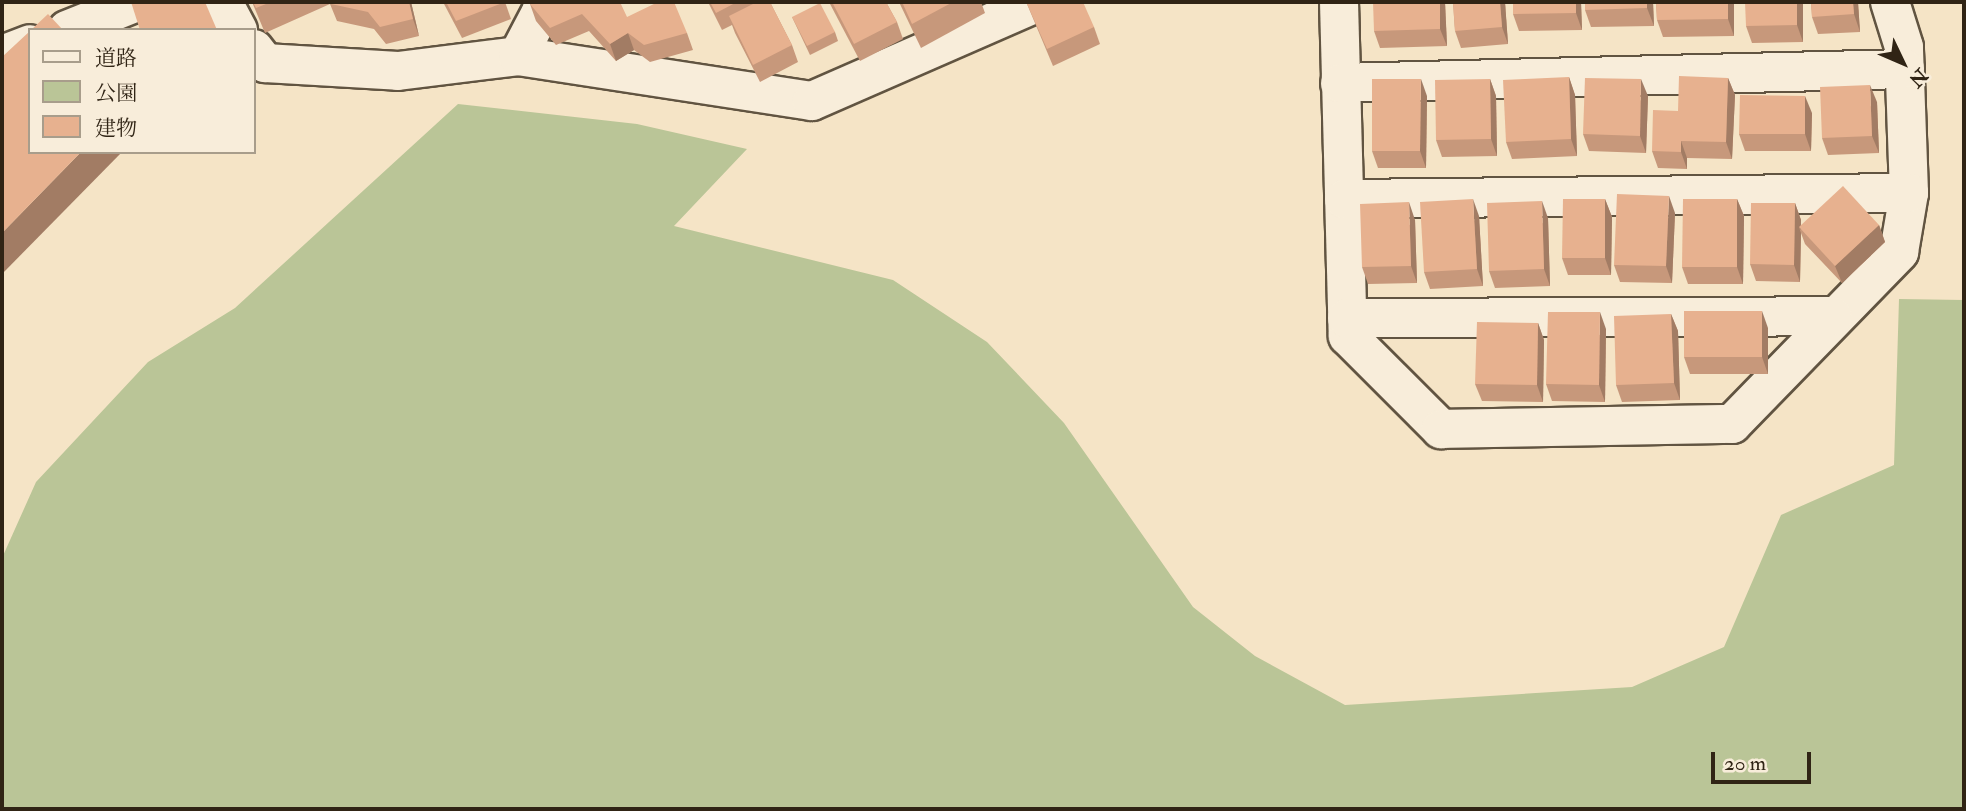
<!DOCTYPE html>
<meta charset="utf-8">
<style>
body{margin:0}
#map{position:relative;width:1966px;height:811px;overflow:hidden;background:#f5e4c6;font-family:"IM FELL Double Pica","Noto Serif JP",serif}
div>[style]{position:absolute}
.green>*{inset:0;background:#bac597}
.roads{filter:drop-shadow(2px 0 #615441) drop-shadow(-2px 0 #615441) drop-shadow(0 2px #615441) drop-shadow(0 -2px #615441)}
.street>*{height:38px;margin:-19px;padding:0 19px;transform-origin:19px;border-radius:19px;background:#f8edda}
.wall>*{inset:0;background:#c7987b}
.shaded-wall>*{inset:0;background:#a27c64}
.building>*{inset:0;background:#e7b18f}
span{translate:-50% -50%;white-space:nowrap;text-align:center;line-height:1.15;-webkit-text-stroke:5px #f8edda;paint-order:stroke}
.frame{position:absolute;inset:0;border:4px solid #302415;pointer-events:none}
.legend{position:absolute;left:28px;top:28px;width:228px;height:126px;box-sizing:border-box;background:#f8edda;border:2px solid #a89d8b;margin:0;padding:9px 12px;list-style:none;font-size:21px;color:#302415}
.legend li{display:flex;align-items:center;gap:14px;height:35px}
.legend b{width:35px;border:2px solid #a89d8b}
.north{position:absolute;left:1868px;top:28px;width:70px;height:70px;-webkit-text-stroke:5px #f8edda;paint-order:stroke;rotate:134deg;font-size:19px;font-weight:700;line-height:28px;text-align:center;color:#302415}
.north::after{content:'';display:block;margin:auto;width:24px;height:32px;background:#302415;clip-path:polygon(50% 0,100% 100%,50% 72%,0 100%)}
.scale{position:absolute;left:1711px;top:752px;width:100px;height:32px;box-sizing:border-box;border:4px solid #302415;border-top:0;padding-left:9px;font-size:21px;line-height:24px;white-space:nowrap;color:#302415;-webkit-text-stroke:5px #f8edda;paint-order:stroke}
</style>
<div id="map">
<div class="green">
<div style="clip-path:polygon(458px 104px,637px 124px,747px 149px,674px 226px,893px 280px,987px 342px,1064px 423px,1193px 607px,1255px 656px,1345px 705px,1632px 687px,1724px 647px,1781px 515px,1894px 465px,1899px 299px,1964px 300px,1964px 809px,2px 809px,2px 558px,36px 482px,148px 362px,235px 308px)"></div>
</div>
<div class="roads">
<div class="street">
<div style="left:223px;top:2px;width:32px;rotate:62deg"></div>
<div style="left:1339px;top:2px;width:334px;rotate:88.5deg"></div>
<div style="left:1348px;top:336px;width:132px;rotate:45deg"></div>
<div style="left:1441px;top:429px;width:291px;rotate:-1deg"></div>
<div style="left:1732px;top:424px;width:240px;rotate:-45.8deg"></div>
<div style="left:1899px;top:252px;width:60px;rotate:-80.4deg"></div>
<div style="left:1909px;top:193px;width:146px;rotate:-92deg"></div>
<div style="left:1904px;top:47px;width:47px;rotate:-107.3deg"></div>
<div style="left:67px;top:30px;width:75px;rotate:-21.8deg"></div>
<div style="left:254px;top:49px;width:18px;rotate:52deg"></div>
<div style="left:265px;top:63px;width:133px;rotate:3.4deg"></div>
<div style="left:398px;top:71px;width:121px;rotate:-7.1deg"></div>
<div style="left:518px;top:56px;width:297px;rotate:8.7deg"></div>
<div style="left:812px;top:101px;width:248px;rotate:-23.6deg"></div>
<div style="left:2px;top:55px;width:30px;rotate:-21deg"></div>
<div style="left:518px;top:56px;width:50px;rotate:-62.4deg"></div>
<div style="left:541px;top:12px;width:29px;rotate:-20deg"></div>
<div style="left:1340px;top:83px;width:565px;rotate:-1.42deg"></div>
<div style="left:1344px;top:199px;width:565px;rotate:-0.61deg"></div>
<div style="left:1347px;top:318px;width:486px;rotate:-0.2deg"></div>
</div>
</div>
<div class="wall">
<div style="clip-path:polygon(252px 2px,411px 2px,419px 36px,386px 44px,374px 29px,337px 21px,330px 4px,265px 33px)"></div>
<div style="clip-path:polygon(443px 2px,505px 2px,511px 19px,462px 38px)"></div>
<div style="clip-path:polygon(708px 2px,773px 2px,773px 3px,771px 4px,792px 45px,798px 62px,760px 82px,735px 33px,732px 25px,722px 30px)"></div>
<div style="clip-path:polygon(829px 2px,886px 2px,897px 22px,903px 39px,860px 61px)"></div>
<div style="clip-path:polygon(899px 2px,981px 2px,985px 13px,921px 48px)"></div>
<div style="clip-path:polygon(1445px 2px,1447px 46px,1380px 48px,1374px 31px)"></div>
<div style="clip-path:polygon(1453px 2px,1505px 2px,1508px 44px,1461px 48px,1455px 31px)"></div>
<div style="clip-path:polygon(1581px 2px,1582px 30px,1519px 31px,1513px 14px)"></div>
<div style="clip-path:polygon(1585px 2px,1653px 2px,1654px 26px,1591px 27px,1585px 10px)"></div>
<div style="clip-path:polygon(1656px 2px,1734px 2px,1734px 36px,1663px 37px,1657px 20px)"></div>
<div style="clip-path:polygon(1803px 2px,1803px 42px,1752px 43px,1746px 26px)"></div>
<div style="clip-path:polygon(1811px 2px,1858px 2px,1860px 32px,1818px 34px,1812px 17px)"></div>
<div style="clip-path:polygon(530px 4px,627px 17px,687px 33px,693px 50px,650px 62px,634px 50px,616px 61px,589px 31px,556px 45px,536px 21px)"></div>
<div style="clip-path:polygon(1027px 4px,1094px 27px,1100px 44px,1053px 66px)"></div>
<div style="clip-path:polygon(792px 17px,835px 32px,838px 41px,810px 55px)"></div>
<div style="clip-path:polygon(1569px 77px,1575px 95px,1577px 156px,1512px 159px,1506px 142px)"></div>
<div style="clip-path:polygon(1728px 78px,1735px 95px,1732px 159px,1687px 158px,1687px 169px,1658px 168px,1652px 151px,1678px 111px)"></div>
<div style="clip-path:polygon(1490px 79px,1496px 96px,1497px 156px,1442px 157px,1436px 140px)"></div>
<div style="clip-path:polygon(1427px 96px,1426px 168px,1378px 168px,1372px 151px)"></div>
<div style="clip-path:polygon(1648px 96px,1646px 153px,1589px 151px,1583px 134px)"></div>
<div style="clip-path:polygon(1877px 102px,1879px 153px,1828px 155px,1822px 138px)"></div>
<div style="clip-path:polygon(1812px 113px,1811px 151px,1745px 151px,1739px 134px)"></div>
<div style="clip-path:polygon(1605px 199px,1612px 217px,1611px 275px,1568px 275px,1562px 258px)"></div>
<div style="clip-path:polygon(1737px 199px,1744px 216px,1743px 284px,1688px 284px,1682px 267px)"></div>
<div style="clip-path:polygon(1795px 203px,1801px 220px,1801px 225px,1879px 225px,1885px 242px,1842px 283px,1805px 244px,1801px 233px,1800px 282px,1756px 281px,1750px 264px)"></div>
<div style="clip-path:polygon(1675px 213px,1672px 283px,1620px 282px,1614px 265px)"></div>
<div style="clip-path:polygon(1479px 216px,1483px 286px,1430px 289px,1424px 272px)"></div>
<div style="clip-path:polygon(1548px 218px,1550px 286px,1495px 288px,1489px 271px)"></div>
<div style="clip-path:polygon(1415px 220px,1417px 283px,1368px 284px,1362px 267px)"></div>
<div style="clip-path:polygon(1671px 314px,1678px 331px,1680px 400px,1622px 402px,1616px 385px)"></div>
<div style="clip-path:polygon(1538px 323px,1544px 340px,1543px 402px,1482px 401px,1475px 384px)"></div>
<div style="clip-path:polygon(1768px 328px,1768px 374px,1690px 374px,1684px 357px)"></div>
<div style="clip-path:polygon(1606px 329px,1605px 402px,1552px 401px,1546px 384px)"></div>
</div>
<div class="shaded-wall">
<div style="clip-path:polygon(409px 2px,411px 2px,419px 36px,413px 19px)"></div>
<div style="clip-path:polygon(1440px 2px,1445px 2px,1447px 46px,1440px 29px)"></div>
<div style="clip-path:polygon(1500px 2px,1505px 2px,1508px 44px,1502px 27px)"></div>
<div style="clip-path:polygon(1576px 2px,1581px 2px,1582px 30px,1576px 13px)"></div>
<div style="clip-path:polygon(1647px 2px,1653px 2px,1654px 26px,1647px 8px)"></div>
<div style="clip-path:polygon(1728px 2px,1734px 2px,1734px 36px,1728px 19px)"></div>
<div style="clip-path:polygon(1797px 2px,1803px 2px,1803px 42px,1797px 25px)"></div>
<div style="clip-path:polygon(1853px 2px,1858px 2px,1860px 32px,1854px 14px)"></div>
<div style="clip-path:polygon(628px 33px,634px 50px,616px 61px,610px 44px)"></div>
<div style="clip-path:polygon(1569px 77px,1575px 95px,1577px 156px,1571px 139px)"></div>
<div style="clip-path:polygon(1728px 78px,1735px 95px,1732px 159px,1726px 142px)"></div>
<div style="clip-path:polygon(1421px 79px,1427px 96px,1426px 168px,1420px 151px)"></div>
<div style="clip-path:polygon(1490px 79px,1496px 96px,1497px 156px,1491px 139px)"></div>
<div style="clip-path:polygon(1641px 79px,1648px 96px,1646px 153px,1640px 136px)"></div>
<div style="clip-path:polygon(1870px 85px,1877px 102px,1879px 153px,1872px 136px)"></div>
<div style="clip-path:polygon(1805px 96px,1812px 113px,1811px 151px,1805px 134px)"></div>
<div style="clip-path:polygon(1681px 141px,1687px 158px,1687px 169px,1681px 152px)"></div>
<div style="clip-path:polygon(81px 152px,122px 152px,2px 274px,2px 233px)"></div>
<div style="clip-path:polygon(1669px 196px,1675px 213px,1672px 283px,1666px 266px)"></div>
<div style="clip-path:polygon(1473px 199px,1479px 216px,1483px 286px,1477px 269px)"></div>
<div style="clip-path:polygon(1605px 199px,1612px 217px,1611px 275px,1605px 258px)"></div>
<div style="clip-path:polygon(1737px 199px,1744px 216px,1743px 284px,1737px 267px)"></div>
<div style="clip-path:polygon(1542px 201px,1548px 218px,1550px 286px,1544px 269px)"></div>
<div style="clip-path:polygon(1409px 202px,1415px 220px,1417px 283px,1411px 266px)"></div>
<div style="clip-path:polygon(1795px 203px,1801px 220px,1801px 230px,1799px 227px,1801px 233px,1800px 282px,1794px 265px)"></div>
<div style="clip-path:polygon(1879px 225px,1885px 242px,1842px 283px,1835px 266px)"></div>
<div style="clip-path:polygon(1762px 311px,1768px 328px,1768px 374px,1762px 357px)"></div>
<div style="clip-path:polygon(1600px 312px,1606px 329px,1605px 402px,1599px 385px)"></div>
<div style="clip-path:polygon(1671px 314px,1678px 331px,1680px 400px,1674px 383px)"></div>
<div style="clip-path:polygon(1538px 323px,1544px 340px,1543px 402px,1537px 385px)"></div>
</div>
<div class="building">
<div style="clip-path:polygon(131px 2px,205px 2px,217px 30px,140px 30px)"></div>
<div style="clip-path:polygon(253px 2px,271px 2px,256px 8px)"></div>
<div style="clip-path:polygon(330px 2px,409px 2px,413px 19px,380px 27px,368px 12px,331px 4px)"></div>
<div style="clip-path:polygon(446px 2px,505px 2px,456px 21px)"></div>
<div style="clip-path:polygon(537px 2px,620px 2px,627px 17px,658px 2px,674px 2px,687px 33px,644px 45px,628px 33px,610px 44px,582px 14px,550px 28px,530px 4px)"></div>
<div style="clip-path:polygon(710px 2px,737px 2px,716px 13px)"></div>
<div style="clip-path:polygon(757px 2px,770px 2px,792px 45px,753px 65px,729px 16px)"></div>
<div style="clip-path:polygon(832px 2px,886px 2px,897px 22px,854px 44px)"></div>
<div style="clip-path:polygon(902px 2px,953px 2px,912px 24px)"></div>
<div style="clip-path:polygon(1031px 2px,1083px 2px,1094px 27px,1047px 49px,1027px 4px)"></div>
<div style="clip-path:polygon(1373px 2px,1440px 2px,1440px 29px,1374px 31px)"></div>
<div style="clip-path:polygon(1453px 2px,1500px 2px,1502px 27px,1455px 31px)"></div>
<div style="clip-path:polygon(1513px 2px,1576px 2px,1576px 13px,1513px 14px)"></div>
<div style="clip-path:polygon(1585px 2px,1647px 2px,1647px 8px,1585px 10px)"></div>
<div style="clip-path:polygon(1656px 2px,1728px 2px,1728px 19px,1657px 20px)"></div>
<div style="clip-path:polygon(1745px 2px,1797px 2px,1797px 25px,1746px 26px)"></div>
<div style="clip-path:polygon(1811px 2px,1853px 2px,1854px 14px,1812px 17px)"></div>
<div style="clip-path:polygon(820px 3px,835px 32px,807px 46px,792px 17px)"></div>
<div style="clip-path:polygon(48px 14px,63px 30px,31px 30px)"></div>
<div style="clip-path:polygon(30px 31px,30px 152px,81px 152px,2px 233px,2px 57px)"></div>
<div style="clip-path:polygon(1679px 76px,1728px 78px,1726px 142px,1681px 141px,1681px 152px,1652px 151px,1653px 110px,1678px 111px)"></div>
<div style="clip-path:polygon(1569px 77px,1571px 139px,1506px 142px,1503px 80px)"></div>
<div style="clip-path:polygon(1585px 78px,1641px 79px,1640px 136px,1583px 134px)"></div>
<div style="clip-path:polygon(1372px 79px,1421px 79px,1420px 151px,1372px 151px)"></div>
<div style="clip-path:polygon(1490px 79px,1491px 139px,1436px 140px,1435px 80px)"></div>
<div style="clip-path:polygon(1870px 85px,1872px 136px,1822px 138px,1820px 87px)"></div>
<div style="clip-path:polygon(1740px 95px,1805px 96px,1805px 134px,1739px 134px)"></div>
<div style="clip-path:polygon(1843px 186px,1879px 225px,1835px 266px,1799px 227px)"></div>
<div style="clip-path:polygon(1617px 194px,1669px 196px,1666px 266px,1614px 265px)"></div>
<div style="clip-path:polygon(1473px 199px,1477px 269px,1424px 272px,1420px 202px)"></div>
<div style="clip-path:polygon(1563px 199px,1605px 199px,1605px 258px,1562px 258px)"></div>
<div style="clip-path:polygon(1683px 199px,1737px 199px,1737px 267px,1682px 267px)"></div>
<div style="clip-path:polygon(1542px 201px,1544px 269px,1489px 271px,1487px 203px)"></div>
<div style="clip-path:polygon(1409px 202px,1411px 266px,1362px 267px,1360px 204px)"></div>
<div style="clip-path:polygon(1751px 203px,1795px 203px,1794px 265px,1750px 264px)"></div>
<div style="clip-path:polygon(1684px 311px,1762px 311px,1762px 357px,1684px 357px)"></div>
<div style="clip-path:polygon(1548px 312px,1600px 312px,1599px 385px,1546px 384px)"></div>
<div style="clip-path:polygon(1671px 314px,1674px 383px,1616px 385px,1614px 316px)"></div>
<div style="clip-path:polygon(1477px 322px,1538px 323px,1537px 385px,1475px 384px)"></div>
</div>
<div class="frame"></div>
<ul class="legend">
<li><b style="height:9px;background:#f8edda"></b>道路</li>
<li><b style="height:19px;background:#bac597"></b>公園</li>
<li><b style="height:19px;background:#e7b18f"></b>建物</li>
</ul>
<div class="north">N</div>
<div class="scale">20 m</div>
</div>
